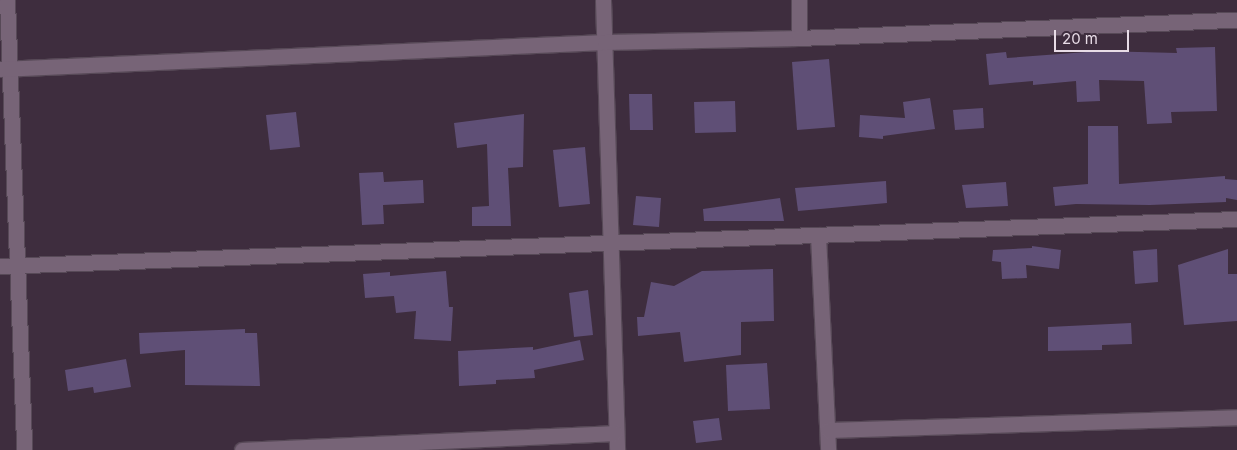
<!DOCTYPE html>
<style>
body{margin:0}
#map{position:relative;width:1237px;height:450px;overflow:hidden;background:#3e2d3e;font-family:Inter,sans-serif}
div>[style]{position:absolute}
.building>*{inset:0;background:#5f4f76}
.roads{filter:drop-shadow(1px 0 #574957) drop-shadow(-1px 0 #574957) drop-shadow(0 1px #574957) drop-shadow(0 -1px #574957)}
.minor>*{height:15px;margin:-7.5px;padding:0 7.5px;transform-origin:7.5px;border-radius:7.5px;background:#776477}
span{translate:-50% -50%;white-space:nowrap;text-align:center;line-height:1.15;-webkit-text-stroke:4.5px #3e2d3e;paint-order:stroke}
.scale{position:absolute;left:1054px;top:30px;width:75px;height:22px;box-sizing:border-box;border:2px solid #e8dce7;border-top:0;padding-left:6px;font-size:15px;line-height:18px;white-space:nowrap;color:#e8dce7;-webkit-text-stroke:4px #3e2d3e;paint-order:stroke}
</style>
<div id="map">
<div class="building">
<div style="clip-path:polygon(1215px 47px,1217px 111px,1171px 112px,1172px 123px,1147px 124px,1144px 81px,1099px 80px,1100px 101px,1077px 102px,1076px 81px,1033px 85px,1033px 81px,989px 85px,986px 54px,1006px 52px,1007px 58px,1100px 51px,1177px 53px,1176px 48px)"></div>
<div style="clip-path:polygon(829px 59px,835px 127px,797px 130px,792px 62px)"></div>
<div style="clip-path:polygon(629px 94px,652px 94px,653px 130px,630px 130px)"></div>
<div style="clip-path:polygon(930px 98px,935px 129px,883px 136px,883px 139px,859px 137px,860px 115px,905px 118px,903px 102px)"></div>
<div style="clip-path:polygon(735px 101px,736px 132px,695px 133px,694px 102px)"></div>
<div style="clip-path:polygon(983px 108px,984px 128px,955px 130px,953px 110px)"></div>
<div style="clip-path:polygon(296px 112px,300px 147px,270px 150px,266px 115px)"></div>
<div style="clip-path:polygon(524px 114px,523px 167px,508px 168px,511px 226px,472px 226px,472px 207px,489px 206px,487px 144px,457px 148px,454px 123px)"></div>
<div style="clip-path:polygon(1088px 126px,1118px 126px,1119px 184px,1225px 176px,1225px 179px,1237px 180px,1237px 200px,1226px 198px,1226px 202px,1150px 205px,1076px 204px,1055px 206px,1053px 187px,1088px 184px)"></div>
<div style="clip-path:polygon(585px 147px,590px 204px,559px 207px,553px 150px)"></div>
<div style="clip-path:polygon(383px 172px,384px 182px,423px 180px,424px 203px,383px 205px,384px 224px,362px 225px,359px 173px)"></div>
<div style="clip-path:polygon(886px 181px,887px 203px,798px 211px,795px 188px)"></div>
<div style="clip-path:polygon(1006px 182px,1008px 206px,966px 208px,962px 185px)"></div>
<div style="clip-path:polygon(636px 196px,661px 198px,659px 227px,633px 225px)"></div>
<div style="clip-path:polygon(780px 198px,784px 221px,704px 221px,703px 209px)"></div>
<div style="clip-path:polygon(1032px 246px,1061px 250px,1059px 269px,1026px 265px,1027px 278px,1002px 279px,1001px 262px,992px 261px,993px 250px,1032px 248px)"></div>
<div style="clip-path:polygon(1157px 249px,1158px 282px,1135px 284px,1133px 251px)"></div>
<div style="clip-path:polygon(1228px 249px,1228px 274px,1237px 274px,1237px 321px,1184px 325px,1178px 265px)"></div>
<div style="clip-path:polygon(773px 269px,774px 321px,741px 322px,741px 355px,684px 362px,680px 332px,638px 336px,637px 317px,644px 317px,651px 282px,674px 286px,702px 271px)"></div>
<div style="clip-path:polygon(446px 271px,449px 307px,453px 307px,451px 341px,414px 339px,416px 311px,396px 313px,394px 296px,365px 298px,363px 274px,390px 272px,390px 276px)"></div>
<div style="clip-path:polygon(588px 290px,593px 335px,574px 337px,569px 293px)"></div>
<div style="clip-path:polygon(1131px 323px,1132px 344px,1102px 345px,1102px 350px,1048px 351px,1048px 327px)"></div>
<div style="clip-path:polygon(245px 329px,245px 333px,257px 333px,260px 386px,185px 385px,185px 350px,140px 354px,139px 333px)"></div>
<div style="clip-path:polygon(580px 340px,584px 360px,534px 370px,535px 378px,496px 380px,496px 384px,459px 386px,458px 351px,533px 347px,533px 350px)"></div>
<div style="clip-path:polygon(126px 359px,131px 387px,94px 393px,93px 387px,68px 391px,65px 370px)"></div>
<div style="clip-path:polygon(767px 363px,770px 409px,728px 411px,726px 365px)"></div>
<div style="clip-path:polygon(719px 418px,722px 440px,696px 443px,693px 421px)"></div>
</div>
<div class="roads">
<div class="minor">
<div style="left:7px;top:0;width:450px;rotate:87.8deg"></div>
<div style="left:603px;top:0;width:450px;rotate:88.2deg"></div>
<div style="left:799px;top:0;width:38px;rotate:90deg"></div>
<div style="left:0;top:69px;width:606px;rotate:-2.56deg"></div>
<div style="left:605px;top:42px;width:194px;rotate:-1.2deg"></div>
<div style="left:799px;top:38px;width:438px;rotate:-2.4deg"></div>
<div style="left:818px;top:235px;width:215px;rotate:87.3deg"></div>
<div style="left:0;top:266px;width:1238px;rotate:-2.18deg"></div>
<div style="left:828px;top:430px;width:409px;rotate:-1.8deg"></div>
<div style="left:242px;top:450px;width:373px;rotate:-2.6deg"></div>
</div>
</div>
<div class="scale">20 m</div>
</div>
